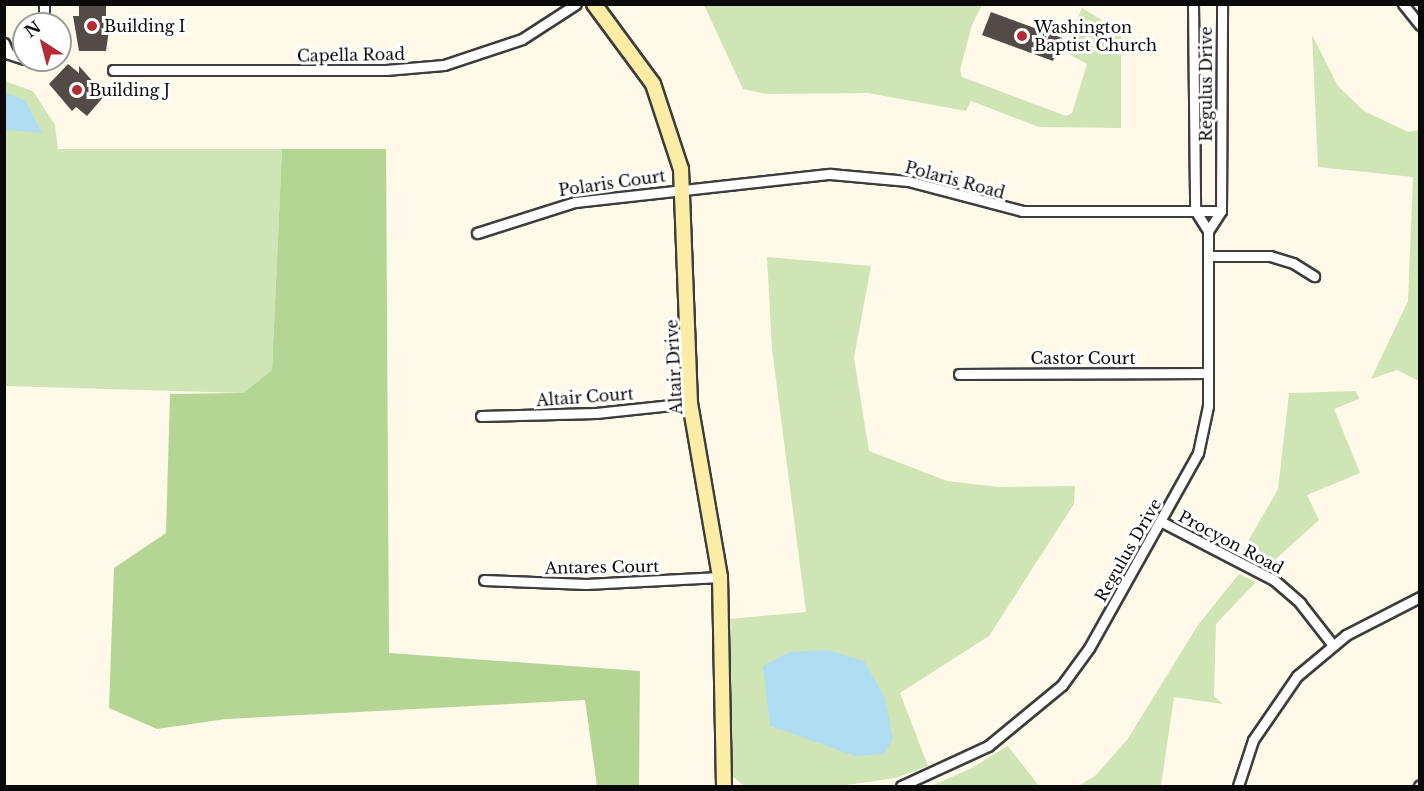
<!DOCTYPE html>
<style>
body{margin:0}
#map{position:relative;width:1424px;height:791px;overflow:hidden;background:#fef9e8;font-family:"Libre Baskerville",serif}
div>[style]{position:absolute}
.green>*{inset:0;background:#d0e5b5}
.forest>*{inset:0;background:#b5d595}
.water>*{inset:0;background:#b0ddf2}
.building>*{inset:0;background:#524b47}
.roads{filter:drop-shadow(2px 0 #3d3d3d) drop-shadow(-2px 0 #3d3d3d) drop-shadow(0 2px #3d3d3d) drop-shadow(0 -2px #3d3d3d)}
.street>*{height:9px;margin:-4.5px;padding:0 4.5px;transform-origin:4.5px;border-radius:4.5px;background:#fff}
.secondary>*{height:14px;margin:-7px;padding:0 7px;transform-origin:7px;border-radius:7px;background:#fbeda6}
.dots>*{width:16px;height:16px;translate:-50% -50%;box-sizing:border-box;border:3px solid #fff;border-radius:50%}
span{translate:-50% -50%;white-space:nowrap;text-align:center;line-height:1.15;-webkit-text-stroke:6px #fff;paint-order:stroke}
.poi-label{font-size:16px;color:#0a0a0a}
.left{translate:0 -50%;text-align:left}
.street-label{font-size:16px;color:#0a0a0a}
.frame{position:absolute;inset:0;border:6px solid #0a0a0a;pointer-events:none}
.north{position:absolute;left:12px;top:12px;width:60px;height:60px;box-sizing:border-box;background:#fff;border:2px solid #9d9d9d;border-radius:50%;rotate:324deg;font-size:16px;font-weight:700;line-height:24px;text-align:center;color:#0a0a0a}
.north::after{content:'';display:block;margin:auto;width:21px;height:27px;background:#b22b37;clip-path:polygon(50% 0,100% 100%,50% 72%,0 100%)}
</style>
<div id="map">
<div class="green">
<div style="clip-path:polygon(704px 5px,982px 5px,972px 25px,960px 70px,962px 77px,1066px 116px,1072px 113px,1087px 64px,1063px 51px,1082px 8px,1121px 32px,1121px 128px,1039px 127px,971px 101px,966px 111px,868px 93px,766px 94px,743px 89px)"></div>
<div style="clip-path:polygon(1312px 35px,1338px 86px,1364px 111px,1408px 132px,1419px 130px,1419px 381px,1397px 370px,1371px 379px,1408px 301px,1413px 177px,1318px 167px)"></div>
<div style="clip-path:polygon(4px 81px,33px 91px,55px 125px,58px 149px,282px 149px,272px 370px,243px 393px,5px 386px)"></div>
<div style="clip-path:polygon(767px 257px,871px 266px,854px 358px,869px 451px,947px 481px,999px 487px,1075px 486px,1074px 504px,989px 636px,900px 693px,928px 766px,895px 778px,840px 786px,744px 786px,731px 775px,730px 619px,806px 612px,772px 349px)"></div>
<div style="clip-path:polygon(1356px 391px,1359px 399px,1334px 409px,1360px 473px,1307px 495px,1319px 520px,1268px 566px,1242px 552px,1278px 489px,1289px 393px)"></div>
<div style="clip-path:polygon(1239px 574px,1256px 582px,1216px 624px,1214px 696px,1223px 704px,1174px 697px,1161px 786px,1078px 786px,1095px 776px,1127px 740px,1198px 625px)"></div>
<div style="clip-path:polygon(1008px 746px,1039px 786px,931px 786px,970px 769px)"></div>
</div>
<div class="forest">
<div style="clip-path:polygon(282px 149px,386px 149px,389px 653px,640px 671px,639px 786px,597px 786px,585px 700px,226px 719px,157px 729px,109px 708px,114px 568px,166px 533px,170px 394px,243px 393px,272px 370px)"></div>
</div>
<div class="water">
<div style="clip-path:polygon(5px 93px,25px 100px,42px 133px,5px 130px)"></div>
<div style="clip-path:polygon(828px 650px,864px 661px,885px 698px,893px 739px,884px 754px,855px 756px,770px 726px,763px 666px,789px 652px)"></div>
</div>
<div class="building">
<div style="clip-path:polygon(79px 4px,106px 4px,106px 16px,111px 16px,106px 51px,79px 51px,73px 16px,79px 16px)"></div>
<div style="clip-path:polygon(991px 12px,1062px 38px,1053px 61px,982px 35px)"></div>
<div style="clip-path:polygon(68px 64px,79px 73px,79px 66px,105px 95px,87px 116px,76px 107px,72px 111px,49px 84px)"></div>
</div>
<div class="roads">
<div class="street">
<div style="left:44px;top:4px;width:20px;rotate:90deg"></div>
<div style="left:1193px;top:4px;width:206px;rotate:89.4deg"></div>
<div style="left:1195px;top:210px;width:25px;rotate:58deg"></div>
<div style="left:1403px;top:4px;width:27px;rotate:51deg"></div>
<div style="left:4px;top:43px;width:12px;rotate:66deg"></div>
<div style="left:9px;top:54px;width:16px;rotate:18deg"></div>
<div style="left:113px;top:70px;width:273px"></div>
<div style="left:386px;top:70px;width:58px;rotate:-4.9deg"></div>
<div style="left:444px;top:65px;width:82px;rotate:-18.4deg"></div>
<div style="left:522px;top:39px;width:64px;rotate:-32.9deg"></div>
<div style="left:477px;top:233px;width:103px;rotate:-17.6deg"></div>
<div style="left:575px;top:202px;width:257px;rotate:-6.3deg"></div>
<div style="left:830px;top:174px;width:78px;rotate:5.1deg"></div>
<div style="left:908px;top:181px;width:118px;rotate:14.7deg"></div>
<div style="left:1022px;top:211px;width:199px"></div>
<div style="left:1208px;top:256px;width:62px"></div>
<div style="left:1270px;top:256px;width:24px;rotate:17deg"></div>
<div style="left:1293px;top:263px;width:25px;rotate:32deg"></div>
<div style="left:959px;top:374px;width:248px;rotate:-0.2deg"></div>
<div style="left:481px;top:416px;width:115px;rotate:-1.5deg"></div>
<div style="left:596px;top:413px;width:95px;rotate:-6.1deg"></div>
<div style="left:1162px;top:522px;width:126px;rotate:27.4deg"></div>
<div style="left:1274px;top:580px;width:35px;rotate:41deg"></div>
<div style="left:1300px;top:603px;width:52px;rotate:52deg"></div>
<div style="left:484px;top:580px;width:102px;rotate:2.2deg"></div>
<div style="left:586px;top:584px;width:134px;rotate:-3deg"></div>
<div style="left:901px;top:786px;width:96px;rotate:-24.7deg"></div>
<div style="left:988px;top:746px;width:96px;rotate:-39.5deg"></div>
<div style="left:1062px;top:685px;width:46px;rotate:-53.9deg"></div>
<div style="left:1089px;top:648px;width:223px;rotate:-60.8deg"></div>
<div style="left:1198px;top:453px;width:48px;rotate:-78deg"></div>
<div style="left:1208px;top:406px;width:175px;rotate:-90deg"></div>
<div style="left:1208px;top:231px;width:24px;rotate:-57deg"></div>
<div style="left:1221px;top:211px;width:207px;rotate:-89.7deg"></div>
<div style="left:1238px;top:786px;width:48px;rotate:-71.9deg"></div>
<div style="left:1253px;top:740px;width:78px;rotate:-55.5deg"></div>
<div style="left:1297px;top:676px;width:64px;rotate:-39.9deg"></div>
<div style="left:1346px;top:635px;width:83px;rotate:-27.2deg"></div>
<div style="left:1419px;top:786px;width:1px;rotate:-45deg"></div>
</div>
<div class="secondary">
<div style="left:594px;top:4px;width:99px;rotate:53.6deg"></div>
<div style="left:653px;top:84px;width:89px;rotate:71.8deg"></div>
<div style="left:681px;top:169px;width:234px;rotate:87.8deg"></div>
<div style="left:690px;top:403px;width:177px;rotate:80.2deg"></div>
<div style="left:720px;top:577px;width:209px;rotate:88.9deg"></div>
</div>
</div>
<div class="dots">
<div style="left:92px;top:26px;background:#b22b37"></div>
<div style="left:1022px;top:36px;background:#b22b37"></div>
<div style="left:77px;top:90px;background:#b22b37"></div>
</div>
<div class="poi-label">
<span class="left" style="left:104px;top:26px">Building I</span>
<span class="left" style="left:1034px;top:36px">Washington<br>Baptist Church</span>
<span class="left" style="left:89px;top:90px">Building J</span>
</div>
<div class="street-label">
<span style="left:351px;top:55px;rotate:-1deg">Capella Road</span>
<span style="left:1206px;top:84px;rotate:-90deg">Regulus Drive</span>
<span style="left:955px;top:180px;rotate:15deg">Polaris Road</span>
<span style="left:612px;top:183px;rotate:-8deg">Polaris Court</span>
<span style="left:1083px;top:358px">Castor Court</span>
<span style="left:674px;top:367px;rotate:-93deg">Altair Drive</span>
<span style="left:585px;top:397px;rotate:-4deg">Altair Court</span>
<span style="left:1231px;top:542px;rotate:28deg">Procyon Road</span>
<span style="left:1128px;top:550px;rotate:-60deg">Regulus Drive</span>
<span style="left:602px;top:567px;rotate:-1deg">Antares Court</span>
</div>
<div class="frame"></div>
<div class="north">N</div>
</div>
